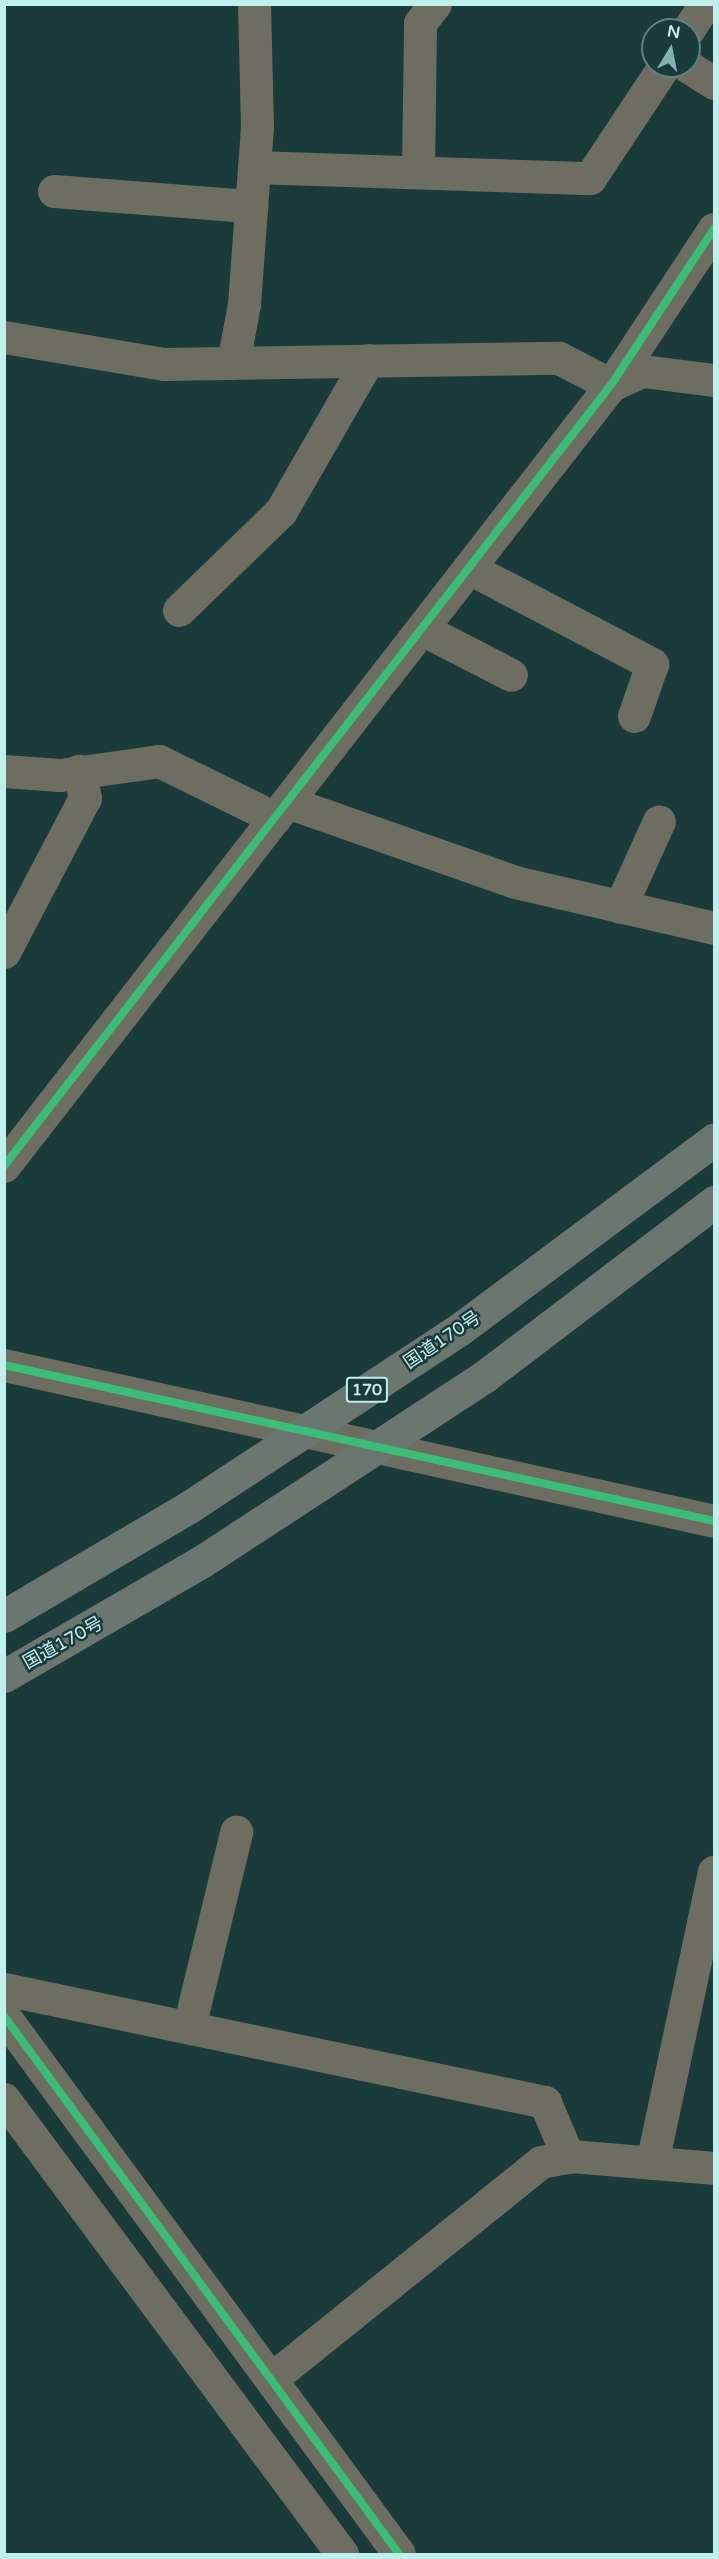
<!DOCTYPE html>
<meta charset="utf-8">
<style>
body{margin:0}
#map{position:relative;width:719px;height:2559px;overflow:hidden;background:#1a3b3a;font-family:"Varela Round","Noto Sans JP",sans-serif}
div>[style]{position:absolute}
.minor>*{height:33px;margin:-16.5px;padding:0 16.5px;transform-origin:16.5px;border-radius:16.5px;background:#6d6d62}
.highway>*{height:33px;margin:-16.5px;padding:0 16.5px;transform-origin:16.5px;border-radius:16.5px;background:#6c7670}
.cycleway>*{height:8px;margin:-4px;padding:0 4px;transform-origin:4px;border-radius:4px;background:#3abd76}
span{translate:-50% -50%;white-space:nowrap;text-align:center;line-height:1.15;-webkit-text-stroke:5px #1a3b3a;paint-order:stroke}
.shield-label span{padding:2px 4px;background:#1a3b3a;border:2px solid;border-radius:4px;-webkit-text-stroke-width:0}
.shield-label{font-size:16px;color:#c0efec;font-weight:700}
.street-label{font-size:18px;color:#c0efec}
.frame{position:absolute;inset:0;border:6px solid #c0efec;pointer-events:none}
.north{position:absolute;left:641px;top:18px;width:60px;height:60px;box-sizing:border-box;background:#1a3b3a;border:2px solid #5c8381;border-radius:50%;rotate:10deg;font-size:16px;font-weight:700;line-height:24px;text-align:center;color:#c0efec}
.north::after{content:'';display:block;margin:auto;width:21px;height:27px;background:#86b0ae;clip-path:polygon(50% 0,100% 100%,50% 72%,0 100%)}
</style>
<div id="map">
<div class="minor">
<div style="left:688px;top:30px;width:31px;rotate:-57deg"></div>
<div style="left:687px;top:66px;width:32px;rotate:32deg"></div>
<div style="left:254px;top:167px;width:336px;rotate:1.9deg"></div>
<div style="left:590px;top:178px;width:134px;rotate:-56.5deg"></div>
<div style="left:418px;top:171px;width:148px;rotate:-89.2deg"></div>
<div style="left:420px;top:23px;width:24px;rotate:-52deg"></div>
<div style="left:54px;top:191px;width:198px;rotate:4.4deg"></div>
<div style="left:4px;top:337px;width:162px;rotate:9.6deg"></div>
<div style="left:164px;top:364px;width:395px;rotate:-0.9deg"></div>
<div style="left:559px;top:358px;width:59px;rotate:27.4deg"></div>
<div style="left:233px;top:363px;width:60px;rotate:-79.4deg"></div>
<div style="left:244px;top:304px;width:178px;rotate:-85.8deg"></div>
<div style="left:257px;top:126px;width:122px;rotate:-91.4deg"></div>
<div style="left:611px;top:385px;width:35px;rotate:-24deg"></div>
<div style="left:643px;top:371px;width:72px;rotate:7.2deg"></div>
<div style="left:469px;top:568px;width:207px;rotate:27.7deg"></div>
<div style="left:652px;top:664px;width:55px;rotate:109.1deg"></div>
<div style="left:179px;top:610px;width:142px;rotate:-44.1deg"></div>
<div style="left:281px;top:511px;width:174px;rotate:-60.1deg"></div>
<div style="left:422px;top:629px;width:100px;rotate:27.3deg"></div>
<div style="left:4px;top:771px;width:56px;rotate:4.1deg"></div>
<div style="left:60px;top:775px;width:100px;rotate:-8deg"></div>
<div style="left:159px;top:761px;width:129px;rotate:26.2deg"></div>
<div style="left:287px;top:802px;width:242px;rotate:19.3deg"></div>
<div style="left:515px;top:882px;width:204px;rotate:13deg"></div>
<div style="left:620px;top:907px;width:94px;rotate:-65.6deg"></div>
<div style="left:4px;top:952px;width:174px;rotate:-62.3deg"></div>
<div style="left:85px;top:798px;width:28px;rotate:-103deg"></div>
<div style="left:4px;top:1166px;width:989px;rotate:-52.15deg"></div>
<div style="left:611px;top:385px;width:187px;rotate:-56.6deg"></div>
<div style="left:4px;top:1365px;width:727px;rotate:12.39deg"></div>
<div style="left:4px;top:1989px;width:553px;rotate:11.8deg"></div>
<div style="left:545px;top:2102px;width:60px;rotate:67.3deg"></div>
<div style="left:4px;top:2016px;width:667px;rotate:53.71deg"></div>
<div style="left:189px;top:2027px;width:201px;rotate:-76.4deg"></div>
<div style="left:4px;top:2099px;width:567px;rotate:53.39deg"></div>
<div style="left:652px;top:2163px;width:298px;rotate:-78deg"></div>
<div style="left:271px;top:2379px;width:346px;rotate:-38.8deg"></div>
<div style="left:541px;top:2162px;width:31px;rotate:-11deg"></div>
<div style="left:571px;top:2156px;width:144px;rotate:4.8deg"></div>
</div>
<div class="highway">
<div style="left:4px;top:1616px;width:215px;rotate:-30.5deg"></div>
<div style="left:189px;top:1507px;width:324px;rotate:-33.3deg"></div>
<div style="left:460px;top:1329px;width:317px;rotate:-36.7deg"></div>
<div style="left:4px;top:1676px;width:228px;rotate:-30.1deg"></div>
<div style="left:201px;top:1562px;width:339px;rotate:-33.2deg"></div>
<div style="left:485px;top:1376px;width:288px;rotate:-37.2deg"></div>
</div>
<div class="cycleway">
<div style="left:4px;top:1166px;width:989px;rotate:-52.15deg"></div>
<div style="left:611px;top:385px;width:187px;rotate:-56.6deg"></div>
<div style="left:4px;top:1365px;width:727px;rotate:12.39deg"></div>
<div style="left:4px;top:2016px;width:667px;rotate:53.71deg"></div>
</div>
<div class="shield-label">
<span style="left:367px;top:1390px">170</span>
</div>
<div class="street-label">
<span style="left:442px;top:1340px;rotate:-34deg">国道170号</span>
<span style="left:63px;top:1643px;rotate:-29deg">国道170号</span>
</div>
<div class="frame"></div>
<div class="north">N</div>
</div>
